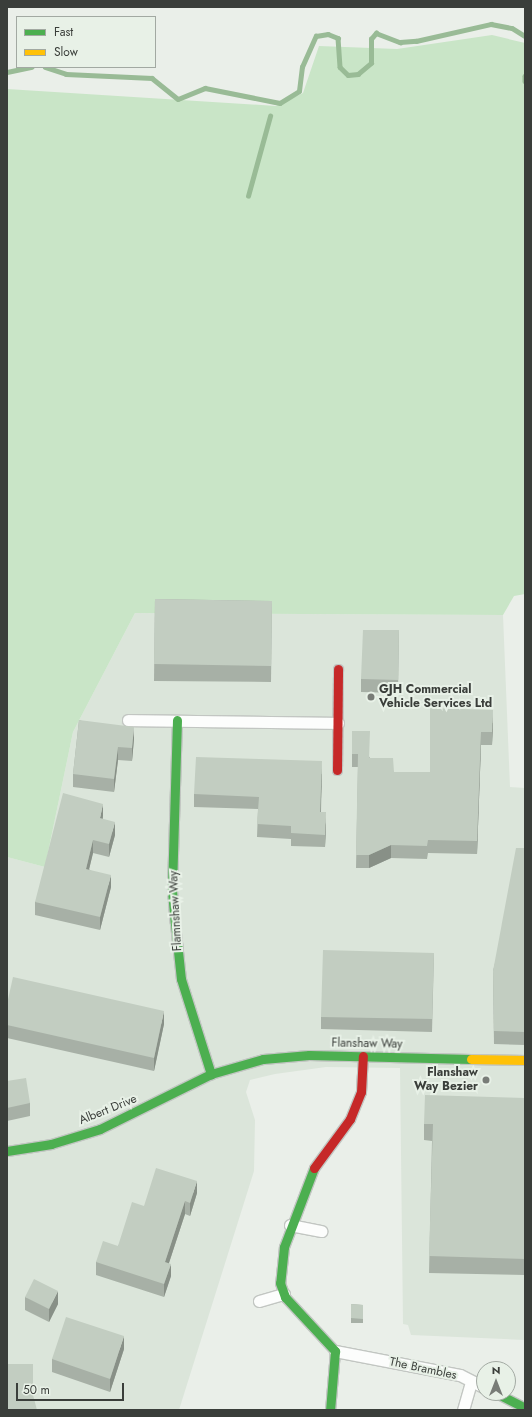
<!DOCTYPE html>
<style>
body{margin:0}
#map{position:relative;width:532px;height:1417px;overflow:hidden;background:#eaefe9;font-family:Jost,sans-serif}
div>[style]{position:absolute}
.built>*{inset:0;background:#dbe5da}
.green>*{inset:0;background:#c9e5c7}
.stream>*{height:4.5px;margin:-2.25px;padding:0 2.25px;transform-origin:2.25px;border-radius:2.25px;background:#99bb96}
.roads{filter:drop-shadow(1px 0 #c2c6c2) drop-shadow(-1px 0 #c2c6c2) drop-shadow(0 1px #c2c6c2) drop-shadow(0 -1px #c2c6c2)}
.street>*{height:11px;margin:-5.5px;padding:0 5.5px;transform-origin:5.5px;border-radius:5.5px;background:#fcfdfc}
.fast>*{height:9px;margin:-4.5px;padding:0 4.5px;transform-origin:4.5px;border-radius:4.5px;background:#4caf50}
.slow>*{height:9px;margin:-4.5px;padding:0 4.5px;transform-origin:4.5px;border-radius:4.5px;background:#ffc107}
.jam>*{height:9px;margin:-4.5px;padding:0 4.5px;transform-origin:4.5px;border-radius:4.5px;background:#c62828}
.wall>*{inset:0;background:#a7b0a6}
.shaded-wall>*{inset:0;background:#889087}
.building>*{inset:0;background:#c2cdc1}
.dots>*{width:11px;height:11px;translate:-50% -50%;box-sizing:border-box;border:2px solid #e8f1e7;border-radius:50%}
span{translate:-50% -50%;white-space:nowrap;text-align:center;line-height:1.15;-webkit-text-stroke:4px #e8f1e7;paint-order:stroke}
.poi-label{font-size:12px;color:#3a3e3a;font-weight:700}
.left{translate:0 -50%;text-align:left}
.right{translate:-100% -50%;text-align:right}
.street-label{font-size:12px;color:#3a3e3a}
.frame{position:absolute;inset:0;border:8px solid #3a3e3a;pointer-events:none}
.legend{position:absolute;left:16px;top:16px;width:140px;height:52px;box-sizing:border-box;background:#e8f1e7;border:1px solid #a2a9a2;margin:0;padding:5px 7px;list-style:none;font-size:12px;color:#3a3e3a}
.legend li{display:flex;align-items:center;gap:8px;height:20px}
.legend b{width:20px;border:1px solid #a2a9a2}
.north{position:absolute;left:476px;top:1361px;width:40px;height:40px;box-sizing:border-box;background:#e8f1e7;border:1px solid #a2a9a2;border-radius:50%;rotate:0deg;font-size:11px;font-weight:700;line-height:16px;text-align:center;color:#3a3e3a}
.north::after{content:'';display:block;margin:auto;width:14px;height:18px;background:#787c77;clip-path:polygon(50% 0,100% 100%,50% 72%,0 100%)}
.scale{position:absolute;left:16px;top:1383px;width:108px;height:18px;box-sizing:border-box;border:2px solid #3a3e3a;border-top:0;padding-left:5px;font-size:12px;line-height:14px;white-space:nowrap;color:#3a3e3a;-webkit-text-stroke:3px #e8f1e7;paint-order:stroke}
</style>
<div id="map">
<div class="built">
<div style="clip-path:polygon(135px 613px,503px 615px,510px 787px,525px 788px,525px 1340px,411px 1335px,408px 1325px,403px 1324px,400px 1068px,326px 1067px,275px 1074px,250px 1080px,246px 1092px,255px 1120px,254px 1171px,179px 1410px,7px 1410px,7px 857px,45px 867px,73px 732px)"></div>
</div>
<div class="green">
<div style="clip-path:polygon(492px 35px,525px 43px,525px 594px,514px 596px,503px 615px,135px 613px,73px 732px,45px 867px,7px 857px,7px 89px,276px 106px,303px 93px,319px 46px,397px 49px)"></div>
</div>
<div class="stream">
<div style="left:45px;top:67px;width:22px;rotate:18deg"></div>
<div style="left:66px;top:74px;width:86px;rotate:2.7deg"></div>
<div style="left:152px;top:78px;width:33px;rotate:39deg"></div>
<div style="left:178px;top:99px;width:29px;rotate:-22deg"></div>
<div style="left:205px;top:88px;width:76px;rotate:11.3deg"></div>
<div style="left:280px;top:103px;width:22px;rotate:-32deg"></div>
<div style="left:299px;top:91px;width:24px;rotate:-83deg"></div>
<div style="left:302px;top:67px;width:34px;rotate:-66deg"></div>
<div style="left:316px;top:36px;width:12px;rotate:-9deg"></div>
<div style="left:328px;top:34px;width:11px;rotate:22deg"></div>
<div style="left:338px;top:38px;width:29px;rotate:86deg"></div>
<div style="left:340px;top:67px;width:11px;rotate:45deg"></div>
<div style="left:348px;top:75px;width:10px;rotate:-6deg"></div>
<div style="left:358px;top:74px;width:17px;rotate:-40deg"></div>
<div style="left:371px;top:63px;width:24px;rotate:-90deg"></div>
<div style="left:371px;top:39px;width:8px;rotate:-50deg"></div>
<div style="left:376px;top:33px;width:26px;rotate:21deg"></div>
<div style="left:400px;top:42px;width:16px;rotate:-4deg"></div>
<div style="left:416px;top:41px;width:77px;rotate:-12.8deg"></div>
<div style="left:491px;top:24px;width:21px;rotate:11deg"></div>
<div style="left:512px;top:28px;width:15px;rotate:32deg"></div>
<div style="left:7px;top:72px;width:25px;rotate:-12deg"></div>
<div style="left:525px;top:76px;width:5px;rotate:90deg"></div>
<div style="left:248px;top:196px;width:83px;rotate:-74.6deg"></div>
</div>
<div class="roads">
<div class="street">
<div style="left:128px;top:720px;width:210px;rotate:0.8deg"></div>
<div style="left:290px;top:1225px;width:32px;rotate:11deg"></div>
<div style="left:259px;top:1301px;width:26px;rotate:-16deg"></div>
<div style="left:335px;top:1351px;width:127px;rotate:10.9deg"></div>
<div style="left:460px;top:1375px;width:27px;rotate:27deg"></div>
<div style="left:463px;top:1410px;width:29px;rotate:-74deg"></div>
</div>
<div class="fast">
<div style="left:177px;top:720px;width:171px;rotate:91.7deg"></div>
<div style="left:172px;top:891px;width:32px;rotate:85deg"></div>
<div style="left:175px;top:923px;width:56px;rotate:83.9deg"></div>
<div style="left:181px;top:979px;width:100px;rotate:72.5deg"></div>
<div style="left:7px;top:1151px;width:45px;rotate:-9deg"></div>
<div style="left:51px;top:1144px;width:51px;rotate:-17deg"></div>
<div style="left:100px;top:1129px;width:124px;rotate:-26.4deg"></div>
<div style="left:211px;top:1074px;width:54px;rotate:-16.1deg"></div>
<div style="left:263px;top:1059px;width:46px;rotate:-5deg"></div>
<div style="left:309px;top:1055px;width:162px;rotate:1.4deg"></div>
<div style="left:314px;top:1168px;width:85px;rotate:110.8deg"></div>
<div style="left:284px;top:1247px;width:36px;rotate:96deg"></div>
<div style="left:280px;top:1283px;width:15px;rotate:70deg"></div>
<div style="left:285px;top:1297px;width:74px;rotate:47.2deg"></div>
<div style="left:335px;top:1351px;width:59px;rotate:94.8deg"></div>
<div style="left:496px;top:1393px;width:33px;rotate:27deg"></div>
</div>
<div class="slow">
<div style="left:471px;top:1059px;width:54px;rotate:1.1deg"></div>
</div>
<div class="jam">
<div style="left:337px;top:770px;width:101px;rotate:-89.4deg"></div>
<div style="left:314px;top:1168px;width:61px;rotate:-53.7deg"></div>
<div style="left:350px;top:1119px;width:29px;rotate:-68deg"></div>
<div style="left:361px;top:1092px;width:36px;rotate:-87deg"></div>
</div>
</div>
<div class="wall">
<div style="clip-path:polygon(155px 599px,272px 601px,271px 682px,154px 681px)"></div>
<div style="clip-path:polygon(399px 630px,398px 693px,361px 692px,361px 679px)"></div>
<div style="clip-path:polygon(430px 708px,493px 723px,492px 745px,481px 745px,477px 854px,428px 853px,427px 859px,391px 858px,369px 868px,356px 868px,358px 767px,352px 767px,352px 731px,370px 758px,394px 772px,430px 772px)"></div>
<div style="clip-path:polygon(79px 720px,134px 739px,132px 761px,118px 760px,114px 792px,73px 787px,73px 774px)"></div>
<div style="clip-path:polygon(322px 774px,321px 812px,326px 825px,325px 847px,291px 846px,291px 839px,257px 837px,258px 809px,194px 807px,194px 794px)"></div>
<div style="clip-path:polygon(103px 816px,103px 819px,115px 835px,109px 857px,93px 853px,89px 869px,111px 887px,100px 930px,35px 915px,35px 902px)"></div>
<div style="clip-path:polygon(525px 848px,525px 1045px,494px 1044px,493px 971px)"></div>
<div style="clip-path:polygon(434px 953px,432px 1032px,321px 1029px,321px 1017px)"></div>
<div style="clip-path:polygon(7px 1004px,164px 1024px,154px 1071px,7px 1038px)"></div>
<div style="clip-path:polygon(7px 1081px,30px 1103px,30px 1116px,7px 1121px)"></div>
<div style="clip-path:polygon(525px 1098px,525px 1275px,429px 1273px,432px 1141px,424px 1140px,424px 1124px)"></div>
<div style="clip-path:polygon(197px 1193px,190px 1216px,185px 1214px,169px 1263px,171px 1276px,164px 1297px,96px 1275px,96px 1262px,118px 1246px,144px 1206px)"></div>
<div style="clip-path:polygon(25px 1297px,58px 1304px,49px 1322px,25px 1310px)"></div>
<div style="clip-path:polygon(351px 1304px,363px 1305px,363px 1323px,351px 1323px)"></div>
<div style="clip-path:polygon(124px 1349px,110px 1392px,52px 1372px,52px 1359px)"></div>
</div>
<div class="shaded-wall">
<div style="clip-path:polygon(493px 710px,493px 723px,492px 745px,492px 732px)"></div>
<div style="clip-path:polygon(134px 727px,134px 739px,132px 761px,132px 748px)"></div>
<div style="clip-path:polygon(481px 732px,481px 745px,477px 854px,477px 841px)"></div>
<div style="clip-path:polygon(118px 747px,118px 760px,114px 792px,114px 779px)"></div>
<div style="clip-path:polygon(322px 761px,322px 774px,320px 825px,320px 812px)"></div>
<div style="clip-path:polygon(103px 804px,103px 816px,100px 831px,100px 818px)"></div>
<div style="clip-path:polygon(326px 812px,326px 825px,325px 847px,325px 835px)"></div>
<div style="clip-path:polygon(115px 822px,115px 835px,109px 857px,109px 844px)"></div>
<div style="clip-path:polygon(93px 840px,93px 853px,86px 882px,86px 869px)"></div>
<div style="clip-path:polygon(391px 845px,391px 858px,369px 868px,369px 855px)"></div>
<div style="clip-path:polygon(111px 875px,111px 887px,100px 930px,100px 917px)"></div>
<div style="clip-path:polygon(164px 1011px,164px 1024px,154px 1071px,154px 1058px)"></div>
<div style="clip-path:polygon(197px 1181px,197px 1193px,190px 1216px,190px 1203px)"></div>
<div style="clip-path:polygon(185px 1201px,185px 1214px,165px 1275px,165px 1262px)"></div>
<div style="clip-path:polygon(171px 1264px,171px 1276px,164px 1297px,164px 1284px)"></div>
<div style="clip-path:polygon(58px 1291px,58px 1304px,49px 1322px,49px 1309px)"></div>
<div style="clip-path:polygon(124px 1336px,124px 1349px,110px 1392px,110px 1379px)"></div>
</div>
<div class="building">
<div style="clip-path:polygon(155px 599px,272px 601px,271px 666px,154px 664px)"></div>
<div style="clip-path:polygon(363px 630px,399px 630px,398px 680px,361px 679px)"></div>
<div style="clip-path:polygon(430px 708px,493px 710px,492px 732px,481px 732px,477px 841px,428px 840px,427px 846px,391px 845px,369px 855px,356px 855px,358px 754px,352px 754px,352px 731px,370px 731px,369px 758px,393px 758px,394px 772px,430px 772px)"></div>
<div style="clip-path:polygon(79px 720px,134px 727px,132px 748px,118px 747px,114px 779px,73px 774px)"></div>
<div style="clip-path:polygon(196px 757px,322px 761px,320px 812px,326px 812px,325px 835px,291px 833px,291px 826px,257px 824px,259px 797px,194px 794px)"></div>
<div style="clip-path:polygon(63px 793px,103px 804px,100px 818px,115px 822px,109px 844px,93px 840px,86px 869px,111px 875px,100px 917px,35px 902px)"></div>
<div style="clip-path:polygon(516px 848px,525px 848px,525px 1032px,494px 1031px,493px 971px)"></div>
<div style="clip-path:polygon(323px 950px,434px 953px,432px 1019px,321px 1017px)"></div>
<div style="clip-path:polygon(13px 977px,164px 1011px,154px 1058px,7px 1025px,7px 1004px)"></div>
<div style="clip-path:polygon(26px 1078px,30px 1103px,7px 1108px,7px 1081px)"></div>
<div style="clip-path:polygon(425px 1095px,525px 1098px,525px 1259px,429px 1256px,433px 1124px,424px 1124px)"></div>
<div style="clip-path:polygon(156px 1168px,197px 1181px,190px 1203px,185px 1201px,165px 1262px,171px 1264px,164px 1284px,96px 1262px,103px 1241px,118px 1246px,132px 1202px,144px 1206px)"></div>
<div style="clip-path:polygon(34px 1279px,58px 1291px,49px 1309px,25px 1297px)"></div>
<div style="clip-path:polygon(351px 1304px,363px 1305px,363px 1319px,351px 1318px)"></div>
<div style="clip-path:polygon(66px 1317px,124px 1336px,110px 1379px,52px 1359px)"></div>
<div style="clip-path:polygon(7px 1364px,33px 1364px,33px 1395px,37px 1410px,7px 1410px)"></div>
</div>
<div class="dots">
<div style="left:371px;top:697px;background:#787c77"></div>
<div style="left:486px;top:1080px;background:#787c77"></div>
</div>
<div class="poi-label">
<span class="left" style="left:379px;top:697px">GJH Commercial<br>Vehicle Services Ltd</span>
<span class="right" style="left:478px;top:1080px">Flanshaw<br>Way Bezier</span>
</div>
<div class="street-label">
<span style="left:176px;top:911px;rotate:-93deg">Flamnshaw Way</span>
<span style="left:367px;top:1044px;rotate:1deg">Flanshaw Way</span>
<span style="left:108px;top:1110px;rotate:-22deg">Albert Drive</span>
<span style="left:423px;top:1369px;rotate:12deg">The Brambles</span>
</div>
<div class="frame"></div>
<ul class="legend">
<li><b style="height:5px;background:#4caf50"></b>Fast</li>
<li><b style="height:5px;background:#ffc107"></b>Slow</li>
</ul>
<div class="north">N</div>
<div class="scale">50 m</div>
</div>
